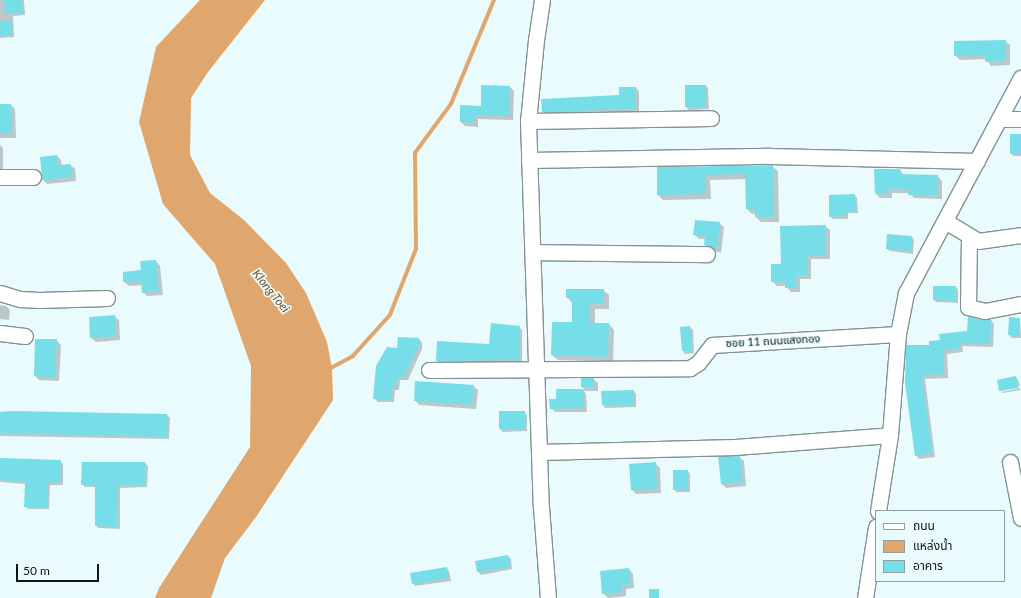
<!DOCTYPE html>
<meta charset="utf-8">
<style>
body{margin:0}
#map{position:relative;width:1021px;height:598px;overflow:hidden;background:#e9fbfd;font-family:Lato,"Noto Sans Thai",sans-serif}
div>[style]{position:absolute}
.water>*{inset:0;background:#dfa76e}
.shadow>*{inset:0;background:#0003}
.stream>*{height:3.5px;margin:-1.75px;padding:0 1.75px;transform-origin:1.75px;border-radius:1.75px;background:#dfa76e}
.building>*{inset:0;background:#75dee9}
.roads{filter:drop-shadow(1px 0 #839395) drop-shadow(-1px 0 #839395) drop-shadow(0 1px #839395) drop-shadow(0 -1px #839395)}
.minor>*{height:15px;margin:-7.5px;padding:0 7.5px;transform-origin:7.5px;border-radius:7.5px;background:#fff}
span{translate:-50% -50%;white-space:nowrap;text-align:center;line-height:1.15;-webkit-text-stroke:3.5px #e9fbfd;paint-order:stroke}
.street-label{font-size:11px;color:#0e1415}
.water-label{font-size:12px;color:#704a20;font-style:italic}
.legend{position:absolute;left:875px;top:510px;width:130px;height:72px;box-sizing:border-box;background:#e9fbfd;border:1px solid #919fa0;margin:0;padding:5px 7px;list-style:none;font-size:12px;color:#0e1415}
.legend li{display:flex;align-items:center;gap:8px;height:20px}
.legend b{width:20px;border:1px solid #919fa0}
.scale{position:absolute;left:16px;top:564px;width:83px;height:18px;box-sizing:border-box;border:2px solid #0e1415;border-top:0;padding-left:5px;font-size:12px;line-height:14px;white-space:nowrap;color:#0e1415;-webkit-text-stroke:3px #e9fbfd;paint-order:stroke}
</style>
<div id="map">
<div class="water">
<div style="clip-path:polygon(200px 0,265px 0,208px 72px,191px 98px,190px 155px,210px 193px,244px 220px,286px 263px,306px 293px,327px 342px,332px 368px,333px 400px,256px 517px,225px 558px,211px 598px,155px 598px,159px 588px,250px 447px,251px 366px,215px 264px,163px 204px,139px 122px,156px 47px)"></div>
</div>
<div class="shadow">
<div style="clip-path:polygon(0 0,24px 0,25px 15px,13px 16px,14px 37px,0 38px)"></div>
<div style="clip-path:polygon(1005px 41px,1010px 45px,1010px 65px,991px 66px,986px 59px,960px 60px,955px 55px)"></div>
<div style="clip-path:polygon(706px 86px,708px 88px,709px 109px,689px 110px,686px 107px)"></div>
<div style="clip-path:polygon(510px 87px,514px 91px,513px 120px,478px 119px,478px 127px,465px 126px,461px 122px,461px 106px,482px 107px)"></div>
<div style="clip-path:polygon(636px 88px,639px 91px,639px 113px,546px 115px,543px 111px,620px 96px)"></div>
<div style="clip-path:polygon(0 105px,11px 105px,15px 109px,16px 138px,0 138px)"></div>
<div style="clip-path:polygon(1021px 135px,1021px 156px,1014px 156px,1011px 154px)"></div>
<div style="clip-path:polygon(0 145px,3px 148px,3px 172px,0 174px)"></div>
<div style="clip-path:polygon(57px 156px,61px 160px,62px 165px,70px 165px,75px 169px,76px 181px,47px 184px,43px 180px)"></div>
<div style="clip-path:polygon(772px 166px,778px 171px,779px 222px,761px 222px,756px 217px,756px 214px,752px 214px,747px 209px,747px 179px,710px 180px,711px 199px,663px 200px,658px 195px,658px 168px)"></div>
<div style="clip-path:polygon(900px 170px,904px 175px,938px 176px,942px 181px,942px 199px,914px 198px,909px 193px,892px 193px,892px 198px,880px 198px,876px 194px)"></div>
<div style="clip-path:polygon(855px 195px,857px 198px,858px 213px,848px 213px,848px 219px,833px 219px,830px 216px)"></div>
<div style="clip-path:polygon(719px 223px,724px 227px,721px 253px,709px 249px,705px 245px,705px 239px,699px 239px,694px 234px)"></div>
<div style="clip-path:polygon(825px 226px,830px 230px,830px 259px,811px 259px,811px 279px,800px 279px,800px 292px,791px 292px,786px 286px,777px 286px,772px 281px,782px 265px)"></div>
<div style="clip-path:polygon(912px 237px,914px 240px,913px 254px,890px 251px,887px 249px)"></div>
<div style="clip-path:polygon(156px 261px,160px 266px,163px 295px,147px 296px,143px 292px,143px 285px,129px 286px,124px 282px)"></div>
<div style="clip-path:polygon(956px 287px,958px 290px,958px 303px,936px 302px,934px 300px)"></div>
<div style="clip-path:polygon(603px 290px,609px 295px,609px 309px,595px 309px,595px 324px,609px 324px,614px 330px,613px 362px,558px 360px,552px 355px,573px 323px,572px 303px,567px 297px)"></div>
<div style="clip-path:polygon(0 305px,6px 306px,10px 310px,9px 320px,0 319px)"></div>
<div style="clip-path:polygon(114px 316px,119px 320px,120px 340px,96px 342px,91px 338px)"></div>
<div style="clip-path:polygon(1020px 319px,1021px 338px,1012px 338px,1009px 335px)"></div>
<div style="clip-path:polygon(991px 320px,994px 324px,993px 347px,962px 346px,963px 352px,947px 354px,948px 378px,925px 379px,935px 457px,919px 459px,916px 455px,906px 383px,931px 346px,968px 332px,983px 321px)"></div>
<div style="clip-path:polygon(519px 327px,522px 330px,522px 363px,440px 364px,437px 361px,490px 345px)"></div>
<div style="clip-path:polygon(690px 327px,693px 330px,694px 353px,685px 354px,683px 351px)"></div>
<div style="clip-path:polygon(419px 339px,422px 343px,422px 349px,408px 380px,400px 380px,399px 390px,395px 390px,394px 402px,378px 402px,374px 398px)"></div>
<div style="clip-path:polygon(56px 340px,61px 345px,59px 381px,39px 380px,35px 376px)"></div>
<div style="clip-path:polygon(1016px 377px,1018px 380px,1020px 386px,1000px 391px,998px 380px)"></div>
<div style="clip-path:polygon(593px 379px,598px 383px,598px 391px,584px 391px,586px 394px,587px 412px,555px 412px,551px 408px,558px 400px,557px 390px,585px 390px,582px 387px)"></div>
<div style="clip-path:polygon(473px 386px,478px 390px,476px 409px,419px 405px,415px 400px)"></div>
<div style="clip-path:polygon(1020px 388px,1020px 390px,1003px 393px,1001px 392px)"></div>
<div style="clip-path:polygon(633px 391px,636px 394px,636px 407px,605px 408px,603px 405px,602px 392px)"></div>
<div style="clip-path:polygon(500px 412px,524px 412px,527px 415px,527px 431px,503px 432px,500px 429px)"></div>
<div style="clip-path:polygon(0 413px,167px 415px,170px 418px,169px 439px,0 436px)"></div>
<div style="clip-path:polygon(739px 457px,744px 461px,746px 486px,726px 488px,722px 484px)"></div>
<div style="clip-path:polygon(0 459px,60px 461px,63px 464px,63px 485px,50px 485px,49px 509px,28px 509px,25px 506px,26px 484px,0 482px)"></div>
<div style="clip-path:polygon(83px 463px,145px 463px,148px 466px,147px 487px,120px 488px,120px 529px,98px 528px,96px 525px,96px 487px,85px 487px,82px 484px)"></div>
<div style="clip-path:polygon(655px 463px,660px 468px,661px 493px,636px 494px,632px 490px)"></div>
<div style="clip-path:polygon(688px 471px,690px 474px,690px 492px,676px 492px,674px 489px)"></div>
<div style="clip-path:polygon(508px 556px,511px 559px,512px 569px,481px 575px,478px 572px,476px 562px)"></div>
<div style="clip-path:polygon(446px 568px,449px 571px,451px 581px,415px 586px,413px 583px)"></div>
<div style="clip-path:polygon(629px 569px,633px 574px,634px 588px,626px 589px,626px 596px,608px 598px,603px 593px)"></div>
</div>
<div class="stream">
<div style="left:329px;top:369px;width:27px;rotate:-28deg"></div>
<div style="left:353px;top:356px;width:55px;rotate:-47.9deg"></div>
<div style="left:390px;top:315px;width:71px;rotate:-68.5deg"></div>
<div style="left:416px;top:249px;width:96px;rotate:-90.6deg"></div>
<div style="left:415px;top:153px;width:61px;rotate:-53.7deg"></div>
<div style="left:451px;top:104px;width:113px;rotate:-67.5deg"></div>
</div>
<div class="building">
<div style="clip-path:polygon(4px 0,22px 0,23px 13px,5px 14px)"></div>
<div style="clip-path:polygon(0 21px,11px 21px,12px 35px,0 35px)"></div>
<div style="clip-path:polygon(1006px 40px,1006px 61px,985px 62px,985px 55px,954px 56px,954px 41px)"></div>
<div style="clip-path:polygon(481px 85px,510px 86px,510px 116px,475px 116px,474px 123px,460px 122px,460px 105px,481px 106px)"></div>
<div style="clip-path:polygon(685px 85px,706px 85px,706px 107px,685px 107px)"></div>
<div style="clip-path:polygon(619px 87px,636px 87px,636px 109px,542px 112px,541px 99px,619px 95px)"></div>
<div style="clip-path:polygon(0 104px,11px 104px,12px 134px,0 134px)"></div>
<div style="clip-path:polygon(1010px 134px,1021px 134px,1021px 154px,1010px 154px)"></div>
<div style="clip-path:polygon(57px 155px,58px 165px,71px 164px,72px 177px,42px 180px,40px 157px)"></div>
<div style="clip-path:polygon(773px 165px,774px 217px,755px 217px,755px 209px,746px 209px,745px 174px,706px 175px,706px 194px,657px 195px,657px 167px)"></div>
<div style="clip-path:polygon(874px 169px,900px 169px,900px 174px,938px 175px,938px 195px,908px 195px,909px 189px,888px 189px,888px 194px,875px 194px)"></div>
<div style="clip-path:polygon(855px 194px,855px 211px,846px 211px,846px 216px,829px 217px,829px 195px)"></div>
<div style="clip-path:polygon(695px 220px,720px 222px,717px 249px,704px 245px,705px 236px,693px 235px)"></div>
<div style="clip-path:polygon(826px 225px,826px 255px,807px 255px,807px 275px,796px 275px,797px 288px,785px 288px,785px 282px,771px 282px,771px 264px,781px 264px,780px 226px)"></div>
<div style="clip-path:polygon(887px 234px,912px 236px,911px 251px,886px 249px)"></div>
<div style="clip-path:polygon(156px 260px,159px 291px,142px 293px,141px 281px,123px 282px,123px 272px,141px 270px,140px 261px)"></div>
<div style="clip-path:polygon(933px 286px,956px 286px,956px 301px,933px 300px)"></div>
<div style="clip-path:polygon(566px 289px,604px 289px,604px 304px,590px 304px,590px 323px,609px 323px,608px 357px,551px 355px,552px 322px,572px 322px,572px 298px,566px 298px)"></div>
<div style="clip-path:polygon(115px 315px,116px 336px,90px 338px,89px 317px)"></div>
<div style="clip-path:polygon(968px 316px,983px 320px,991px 319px,990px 344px,959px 343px,960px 349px,943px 350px,944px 374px,922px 375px,932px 453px,915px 456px,905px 383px,906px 345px,929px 345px,929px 341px,940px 340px,939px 334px,967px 331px)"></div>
<div style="clip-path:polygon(1009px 317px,1020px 318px,1019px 336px,1008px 335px)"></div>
<div style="clip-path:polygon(491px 323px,520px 326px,519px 360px,436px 361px,437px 341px,489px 344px)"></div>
<div style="clip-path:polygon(690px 326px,692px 351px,682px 351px,680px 327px)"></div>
<div style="clip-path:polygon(398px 337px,419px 338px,419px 345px,404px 377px,397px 377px,396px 387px,392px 387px,391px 399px,373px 399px,376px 366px,387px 347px,397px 348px)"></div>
<div style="clip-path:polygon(35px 339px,57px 339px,55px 377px,34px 376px)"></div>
<div style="clip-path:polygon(1016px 376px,1018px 388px,999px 391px,997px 380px)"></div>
<div style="clip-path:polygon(581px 378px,594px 378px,594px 387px,581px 387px)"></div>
<div style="clip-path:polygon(415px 381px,474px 385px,472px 405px,414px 401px)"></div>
<div style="clip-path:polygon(556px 389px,583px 389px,583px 408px,550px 409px,549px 399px,556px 399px)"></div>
<div style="clip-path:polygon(634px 390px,634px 405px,602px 405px,601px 391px)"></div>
<div style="clip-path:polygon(12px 411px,167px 414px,167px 437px,0 433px,0 412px)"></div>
<div style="clip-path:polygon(499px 411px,525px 411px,525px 429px,499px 429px)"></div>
<div style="clip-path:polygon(718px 456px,740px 456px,743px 482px,721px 484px)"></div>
<div style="clip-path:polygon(0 458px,61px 460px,60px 483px,47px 482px,47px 507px,24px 507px,25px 482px,0 480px)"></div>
<div style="clip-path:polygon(82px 462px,145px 462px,145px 485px,118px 485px,117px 527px,95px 526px,95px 485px,81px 485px)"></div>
<div style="clip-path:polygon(656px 462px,657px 489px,631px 490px,629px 464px)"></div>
<div style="clip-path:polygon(673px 470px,688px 470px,688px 490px,673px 490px)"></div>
<div style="clip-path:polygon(508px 555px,510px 567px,477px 572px,475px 561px)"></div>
<div style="clip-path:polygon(447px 567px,449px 578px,412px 584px,410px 573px)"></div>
<div style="clip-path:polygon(629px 568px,631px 584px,622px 585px,622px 592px,602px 594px,600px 571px)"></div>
<div style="clip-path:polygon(649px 589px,659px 589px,659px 598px,649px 598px)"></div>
</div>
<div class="roads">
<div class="minor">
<div style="left:542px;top:0;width:40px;rotate:98.5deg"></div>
<div style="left:536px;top:40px;width:81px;rotate:95.6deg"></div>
<div style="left:528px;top:121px;width:386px;rotate:88.1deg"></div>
<div style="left:541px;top:507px;width:91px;rotate:85.6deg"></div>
<div style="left:999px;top:119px;width:22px"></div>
<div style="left:528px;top:121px;width:183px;rotate:-0.9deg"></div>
<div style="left:529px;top:160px;width:241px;rotate:-1deg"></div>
<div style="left:770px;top:156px;width:207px;rotate:1.4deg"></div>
<div style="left:0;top:177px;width:33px"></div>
<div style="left:945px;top:221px;width:39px;rotate:31deg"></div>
<div style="left:978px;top:241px;width:43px;rotate:-7.9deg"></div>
<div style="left:969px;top:236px;width:71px;rotate:90.8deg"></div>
<div style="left:968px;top:307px;width:17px;rotate:13deg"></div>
<div style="left:985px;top:311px;width:37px;rotate:-11deg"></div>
<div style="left:533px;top:252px;width:174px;rotate:0.7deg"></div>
<div style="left:0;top:293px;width:21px;rotate:17deg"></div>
<div style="left:20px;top:299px;width:19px;rotate:3deg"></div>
<div style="left:39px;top:300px;width:68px;rotate:-1.7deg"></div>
<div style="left:0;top:333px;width:25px;rotate:7deg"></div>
<div style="left:429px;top:370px;width:261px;rotate:-0.4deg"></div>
<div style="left:690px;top:368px;width:9px;rotate:-32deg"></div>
<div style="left:698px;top:363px;width:23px;rotate:-52deg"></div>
<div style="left:712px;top:345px;width:186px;rotate:-3.4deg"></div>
<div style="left:540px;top:452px;width:195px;rotate:-1.5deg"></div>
<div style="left:735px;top:447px;width:155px;rotate:-4.4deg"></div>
<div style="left:1010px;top:462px;width:57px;rotate:78.9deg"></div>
<div style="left:878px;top:511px;width:77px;rotate:-81deg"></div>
<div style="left:890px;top:435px;width:101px;rotate:-85.5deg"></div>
<div style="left:898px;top:334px;width:42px;rotate:-79deg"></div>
<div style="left:906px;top:293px;width:244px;rotate:-61.9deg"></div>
<div style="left:865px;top:598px;width:72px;rotate:-81.2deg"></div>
</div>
</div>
<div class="street-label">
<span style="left:773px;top:341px;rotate:-3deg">ซอย 11 ถนนแสงทอง</span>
</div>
<div class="water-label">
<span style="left:271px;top:291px;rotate:51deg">Klong Toei</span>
</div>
<ul class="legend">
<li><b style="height:5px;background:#fff"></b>ถนน</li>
<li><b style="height:11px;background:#dfa76e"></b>แหล่งน้ำ</li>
<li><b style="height:11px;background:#75dee9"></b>อาคาร</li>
</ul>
<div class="scale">50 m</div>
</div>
